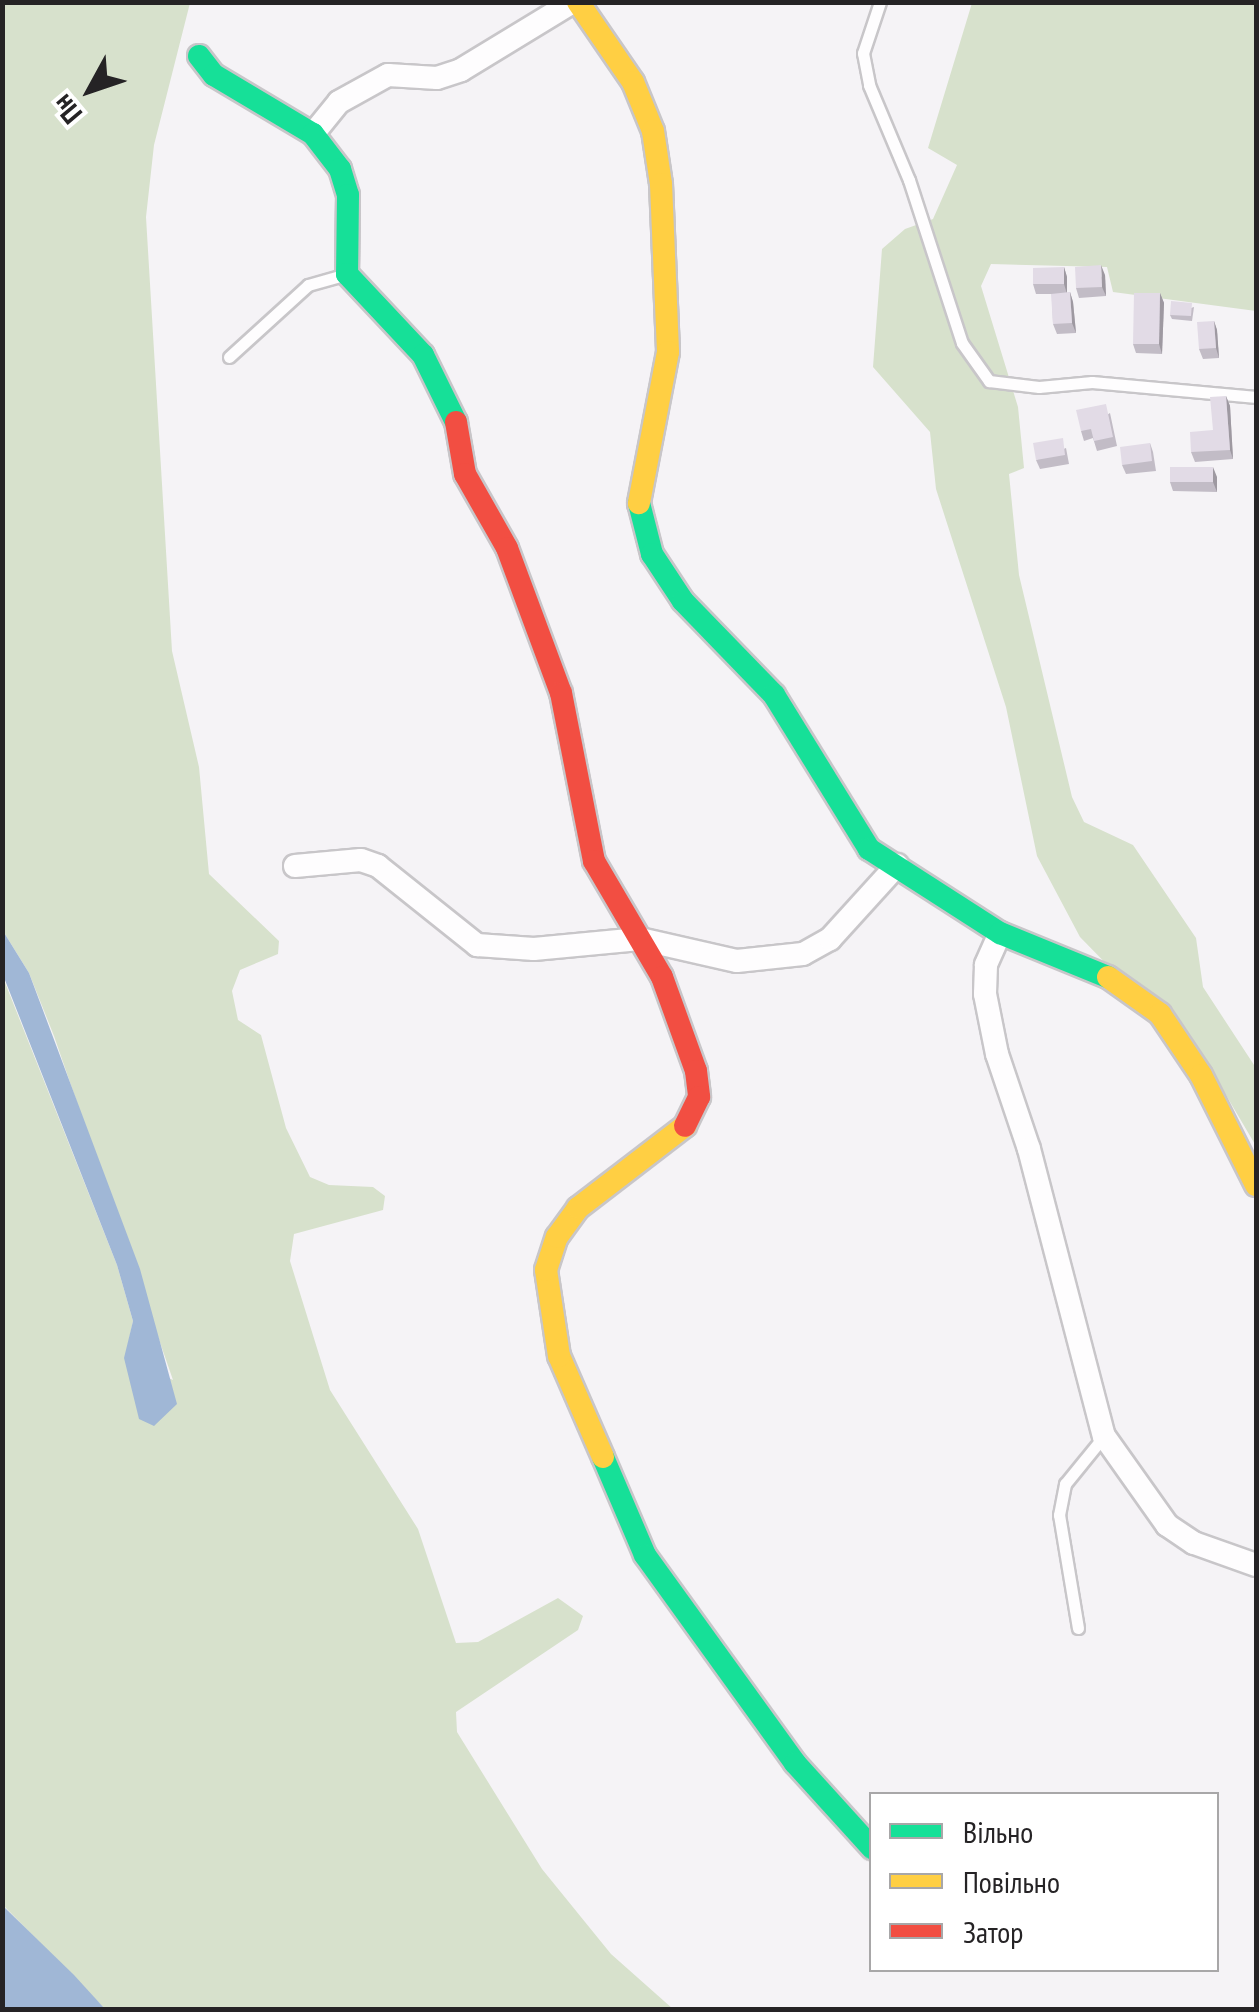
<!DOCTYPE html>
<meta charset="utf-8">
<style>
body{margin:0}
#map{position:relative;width:1259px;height:2012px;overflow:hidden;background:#f5f3f6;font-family:"PT Sans Narrow",sans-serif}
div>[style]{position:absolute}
.green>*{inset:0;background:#d7e1cc}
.water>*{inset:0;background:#a0b7d6}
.roads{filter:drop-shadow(2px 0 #c8c6c9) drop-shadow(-2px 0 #c8c6c9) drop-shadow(0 2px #c8c6c9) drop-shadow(0 -2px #c8c6c9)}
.lane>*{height:11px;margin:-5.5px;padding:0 5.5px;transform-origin:5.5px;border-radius:5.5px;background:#fefdfe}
.street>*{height:22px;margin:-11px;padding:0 11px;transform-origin:11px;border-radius:11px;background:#fefdfe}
.fast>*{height:22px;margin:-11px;padding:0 11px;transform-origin:11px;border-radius:11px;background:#16e098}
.slow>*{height:22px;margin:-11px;padding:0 11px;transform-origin:11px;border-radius:11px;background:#ffcf43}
.jam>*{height:22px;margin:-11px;padding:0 11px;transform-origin:11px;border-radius:11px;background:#f24e42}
.wall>*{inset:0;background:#c2bcc6}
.shaded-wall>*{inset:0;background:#9e99a1}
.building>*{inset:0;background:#e2dbe6}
span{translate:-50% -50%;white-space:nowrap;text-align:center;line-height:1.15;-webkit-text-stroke:8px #fff;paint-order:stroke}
.frame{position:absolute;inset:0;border:5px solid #252325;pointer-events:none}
.legend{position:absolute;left:869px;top:1792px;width:350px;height:180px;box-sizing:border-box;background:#fff;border:2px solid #a8a7a8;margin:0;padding:12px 18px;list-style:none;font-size:30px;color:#252325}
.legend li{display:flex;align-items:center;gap:20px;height:50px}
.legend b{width:50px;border:2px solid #a8a7a8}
.north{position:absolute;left:40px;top:40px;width:100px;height:100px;-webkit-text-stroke:8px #fff;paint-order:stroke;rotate:230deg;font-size:28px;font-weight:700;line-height:40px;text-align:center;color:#252325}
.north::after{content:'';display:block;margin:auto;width:35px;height:45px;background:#252325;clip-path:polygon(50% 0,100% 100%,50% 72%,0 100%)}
</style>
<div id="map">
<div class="green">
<div style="clip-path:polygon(2px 3px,190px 3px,154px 145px,146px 217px,172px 651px,199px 767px,209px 874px,279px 941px,278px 954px,240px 970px,232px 991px,238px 1020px,261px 1035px,286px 1128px,310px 1177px,329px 1185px,373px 1187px,385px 1196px,383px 1210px,294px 1234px,290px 1261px,330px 1390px,418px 1529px,456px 1643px,478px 1642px,558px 1598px,583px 1616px,578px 1630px,456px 1712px,457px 1732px,542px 1869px,611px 1954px,673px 2009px,105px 2009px,3px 1905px,2px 975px,117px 1265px,133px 1321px,125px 1358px,173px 1380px,54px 1036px,29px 973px,3px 931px)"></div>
<div style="clip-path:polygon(972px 3px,1256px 3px,1256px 311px,1113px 292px,1107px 267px,991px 264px,981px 286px,1018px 407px,1024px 468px,1009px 474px,1019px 575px,1072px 797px,1084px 822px,1133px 845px,1196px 938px,1203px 987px,1256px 1068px,1256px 1146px,1213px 1073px,1080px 937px,1037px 856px,1006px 707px,936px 489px,930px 432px,873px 367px,882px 249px,905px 229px,933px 219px,957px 165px,928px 148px)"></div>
</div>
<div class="water">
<div style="clip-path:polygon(3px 931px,29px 973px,140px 1269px,177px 1404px,154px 1426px,139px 1419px,124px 1358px,133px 1321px,117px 1265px,3px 975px)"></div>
<div style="clip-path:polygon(2px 1905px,74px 1975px,105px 2009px,3px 2009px)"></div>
</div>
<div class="roads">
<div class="lane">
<div style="left:880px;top:2px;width:54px;rotate:108.4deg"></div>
<div style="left:863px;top:53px;width:33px;rotate:79deg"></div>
<div style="left:869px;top:85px;width:103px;rotate:67.2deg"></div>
<div style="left:909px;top:180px;width:171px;rotate:72deg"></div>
<div style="left:962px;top:343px;width:47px;rotate:54.6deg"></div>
<div style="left:989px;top:381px;width:50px;rotate:6.8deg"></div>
<div style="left:1039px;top:387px;width:53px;rotate:-5.4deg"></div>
<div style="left:1092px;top:382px;width:165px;rotate:5.2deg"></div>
<div style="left:229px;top:357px;width:107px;rotate:-42.3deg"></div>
<div style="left:308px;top:285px;width:41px;rotate:-15.8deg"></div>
<div style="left:1078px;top:1628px;width:115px;rotate:-99.5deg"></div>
<div style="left:1059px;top:1515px;width:32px;rotate:-79deg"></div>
<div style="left:1065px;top:1484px;width:62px;rotate:-50.9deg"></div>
</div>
<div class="street">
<div style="left:313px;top:134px;width:41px;rotate:-50.9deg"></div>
<div style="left:339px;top:102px;width:56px;rotate:-28.9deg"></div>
<div style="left:388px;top:75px;width:49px;rotate:3.5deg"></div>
<div style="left:437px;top:78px;width:25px;rotate:-18deg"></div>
<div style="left:461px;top:70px;width:131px;rotate:-31.3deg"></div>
<div style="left:295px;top:866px;width:66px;rotate:-5.2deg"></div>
<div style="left:361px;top:860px;width:18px;rotate:19deg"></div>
<div style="left:378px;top:866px;width:127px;rotate:38.6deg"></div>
<div style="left:477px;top:945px;width:57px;rotate:4deg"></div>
<div style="left:534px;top:949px;width:106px;rotate:-5.4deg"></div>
<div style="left:640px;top:939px;width:99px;rotate:12.8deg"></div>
<div style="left:737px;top:961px;width:66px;rotate:-6.1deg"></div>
<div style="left:803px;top:954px;width:31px;rotate:-29deg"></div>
<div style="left:830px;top:939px;width:100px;rotate:-47.8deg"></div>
<div style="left:1000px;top:933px;width:35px;rotate:114deg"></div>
<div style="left:986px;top:965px;width:29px;rotate:92deg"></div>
<div style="left:985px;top:994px;width:61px;rotate:78.7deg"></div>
<div style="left:997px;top:1054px;width:100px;rotate:71.4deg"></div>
<div style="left:1029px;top:1149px;width:297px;rotate:75.4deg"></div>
<div style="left:1104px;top:1436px;width:109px;rotate:54.7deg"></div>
<div style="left:1167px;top:1525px;width:32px;rotate:34deg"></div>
<div style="left:1194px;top:1543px;width:66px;rotate:19.5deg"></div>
</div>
<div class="fast">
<div style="left:199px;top:56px;width:24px;rotate:52deg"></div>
<div style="left:214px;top:75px;width:115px;rotate:30.8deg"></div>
<div style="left:313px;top:134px;width:44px;rotate:52.4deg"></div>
<div style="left:340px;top:169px;width:27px;rotate:73deg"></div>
<div style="left:348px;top:195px;width:79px;rotate:90.7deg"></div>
<div style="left:347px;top:274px;width:111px;rotate:46.8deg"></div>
<div style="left:423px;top:355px;width:75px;rotate:63.8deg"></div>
<div style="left:639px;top:503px;width:53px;rotate:75.7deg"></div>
<div style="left:652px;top:554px;width:56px;rotate:56.6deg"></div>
<div style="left:683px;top:601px;width:131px;rotate:45.9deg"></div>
<div style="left:774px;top:695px;width:181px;rotate:58.3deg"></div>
<div style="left:869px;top:849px;width:156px;rotate:32.7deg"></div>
<div style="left:1000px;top:933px;width:117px;rotate:22.2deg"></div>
<div style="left:603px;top:1457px;width:107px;rotate:66.8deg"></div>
<div style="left:645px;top:1555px;width:256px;rotate:54.2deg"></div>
<div style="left:795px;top:1763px;width:115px;rotate:47.8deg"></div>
</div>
<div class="slow">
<div style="left:578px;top:2px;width:97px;rotate:55.5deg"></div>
<div style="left:633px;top:82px;width:53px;rotate:67.8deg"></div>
<div style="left:653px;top:131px;width:54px;rotate:81.4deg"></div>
<div style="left:661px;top:184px;width:168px;rotate:87.6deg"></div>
<div style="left:668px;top:352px;width:154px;rotate:100.9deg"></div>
<div style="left:1108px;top:977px;width:64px;rotate:35.4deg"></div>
<div style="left:1160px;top:1014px;width:73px;rotate:56.1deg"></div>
<div style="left:1201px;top:1075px;width:123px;rotate:63.4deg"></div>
<div style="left:603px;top:1457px;width:110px;rotate:-113.5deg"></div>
<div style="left:559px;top:1356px;width:87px;rotate:-98.6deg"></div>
<div style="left:546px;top:1270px;width:35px;rotate:-72deg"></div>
<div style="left:557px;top:1237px;width:36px;rotate:-54deg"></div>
<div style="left:578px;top:1208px;width:135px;rotate:-37.5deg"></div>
</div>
<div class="jam">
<div style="left:456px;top:422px;width:53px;rotate:80.2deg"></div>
<div style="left:465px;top:474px;width:85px;rotate:60.4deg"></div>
<div style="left:507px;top:548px;width:155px;rotate:69.6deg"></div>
<div style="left:561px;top:693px;width:171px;rotate:78.9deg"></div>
<div style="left:594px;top:861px;width:134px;rotate:59.6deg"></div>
<div style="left:662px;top:977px;width:100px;rotate:70.1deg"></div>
<div style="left:696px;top:1071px;width:26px;rotate:83deg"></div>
<div style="left:699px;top:1097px;width:32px;rotate:116deg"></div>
</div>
</div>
<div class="wall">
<div style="clip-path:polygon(1064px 267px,1067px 277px,1067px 293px,1070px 292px,1073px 302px,1076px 333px,1057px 334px,1053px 324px,1052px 294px,1036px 294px,1033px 284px)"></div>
<div style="clip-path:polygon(1105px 275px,1106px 296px,1079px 298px,1076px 288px)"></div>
<div style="clip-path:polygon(1160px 293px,1164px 303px,1162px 354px,1136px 353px,1133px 344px)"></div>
<div style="clip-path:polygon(1194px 307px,1192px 321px,1172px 319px,1170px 315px)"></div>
<div style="clip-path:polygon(1214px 321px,1217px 330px,1219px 358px,1203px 359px,1199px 349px)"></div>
<div style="clip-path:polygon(1226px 396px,1230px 406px,1233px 459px,1195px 462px,1191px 452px,1213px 430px)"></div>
<div style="clip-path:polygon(1110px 413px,1117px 446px,1097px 451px,1093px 438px,1084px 441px,1081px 431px)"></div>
<div style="clip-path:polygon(1150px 443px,1153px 452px,1156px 471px,1126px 474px,1122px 465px)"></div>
<div style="clip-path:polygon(1066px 448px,1069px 464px,1040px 469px,1036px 460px)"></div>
<div style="clip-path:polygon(1217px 477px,1217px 492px,1173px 491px,1170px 482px)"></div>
</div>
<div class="shaded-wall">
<div style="clip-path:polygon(1101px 265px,1105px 275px,1106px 296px,1102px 287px)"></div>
<div style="clip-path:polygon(1064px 267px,1067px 277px,1067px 294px,1064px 284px)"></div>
<div style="clip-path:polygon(1070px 292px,1073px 302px,1076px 333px,1072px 323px)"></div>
<div style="clip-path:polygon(1160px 293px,1164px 303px,1162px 354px,1159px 344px)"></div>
<div style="clip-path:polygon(1214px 321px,1217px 330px,1219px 358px,1216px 348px)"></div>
<div style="clip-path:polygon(1226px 396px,1230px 406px,1233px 459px,1230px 450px)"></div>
<div style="clip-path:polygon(1213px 467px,1217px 477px,1217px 492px,1213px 482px)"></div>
</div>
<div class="building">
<div style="clip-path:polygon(1101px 265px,1102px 287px,1076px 288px,1075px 267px)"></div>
<div style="clip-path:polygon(1064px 267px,1064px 284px,1033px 284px,1033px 268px)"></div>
<div style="clip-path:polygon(1070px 292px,1072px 323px,1053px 324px,1051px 294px)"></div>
<div style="clip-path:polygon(1134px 293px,1160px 293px,1159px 344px,1133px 344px)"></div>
<div style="clip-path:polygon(1171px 301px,1192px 303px,1191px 316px,1170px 315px)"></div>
<div style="clip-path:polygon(1214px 321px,1216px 348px,1199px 349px,1197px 322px)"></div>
<div style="clip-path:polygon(1226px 396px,1230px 450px,1191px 452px,1190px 432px,1213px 430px,1210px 397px)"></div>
<div style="clip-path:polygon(1106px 404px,1113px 437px,1094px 441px,1091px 429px,1081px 431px,1076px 410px)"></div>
<div style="clip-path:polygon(1063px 438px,1065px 455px,1036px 460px,1033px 443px)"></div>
<div style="clip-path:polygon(1150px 443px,1152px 461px,1122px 465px,1120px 447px)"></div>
<div style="clip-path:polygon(1170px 467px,1213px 467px,1213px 482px,1170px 482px)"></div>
</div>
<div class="frame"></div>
<ul class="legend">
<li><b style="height:12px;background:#16e098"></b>Вільно</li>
<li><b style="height:12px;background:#ffcf43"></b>Повільно</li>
<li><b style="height:12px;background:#f24e42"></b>Затор</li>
</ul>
<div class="north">Пн</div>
</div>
